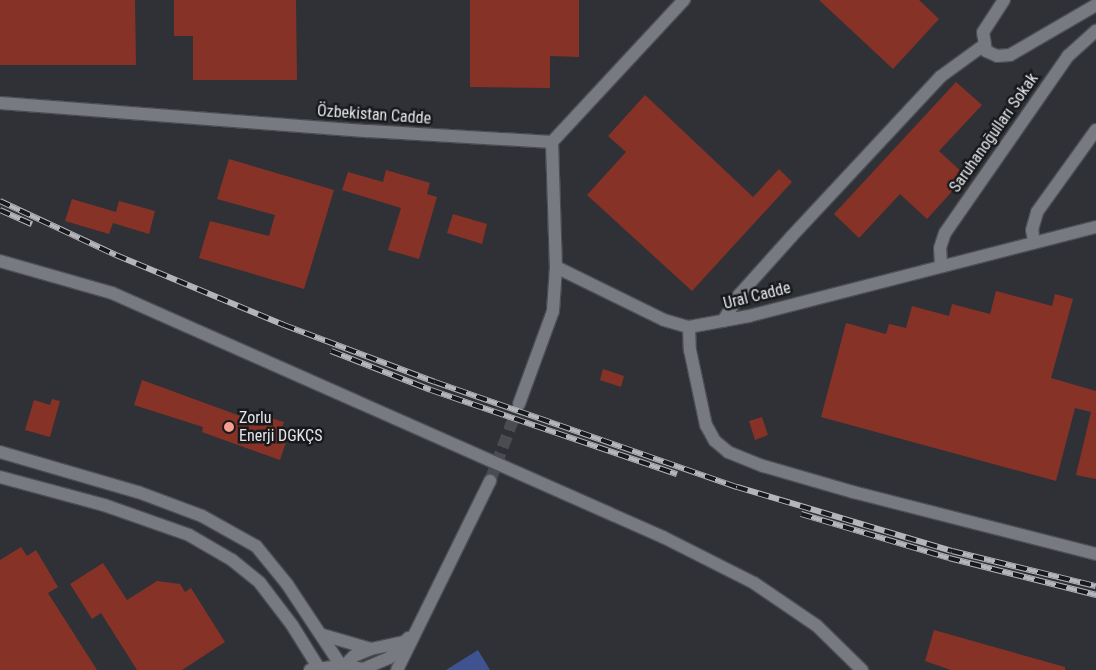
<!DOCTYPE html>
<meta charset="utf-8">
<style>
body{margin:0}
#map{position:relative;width:1096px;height:670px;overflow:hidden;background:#2f3136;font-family:"Roboto Condensed",sans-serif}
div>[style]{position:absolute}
.green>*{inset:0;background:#3f5391}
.building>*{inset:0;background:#873227}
.minor-tunnel>*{height:12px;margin-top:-6px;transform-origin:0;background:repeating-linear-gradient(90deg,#4a4c51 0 12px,transparent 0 18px)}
.roads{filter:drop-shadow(1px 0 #4c4e53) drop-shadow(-1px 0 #4c4e53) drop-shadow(0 1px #4c4e53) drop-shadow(0 -1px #4c4e53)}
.minor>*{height:12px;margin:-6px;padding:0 6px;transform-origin:6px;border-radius:6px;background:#777a80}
.tertiary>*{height:12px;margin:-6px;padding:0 6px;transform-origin:6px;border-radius:6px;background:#777a80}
.rail>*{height:5.5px;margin-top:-2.75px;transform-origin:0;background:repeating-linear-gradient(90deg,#18191c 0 11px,#b4b5ba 0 22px);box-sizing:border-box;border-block:1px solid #b4b5ba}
.dots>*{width:14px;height:14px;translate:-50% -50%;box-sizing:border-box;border:2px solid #18191c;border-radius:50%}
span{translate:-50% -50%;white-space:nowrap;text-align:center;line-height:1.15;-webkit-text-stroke:5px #18191c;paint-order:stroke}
.street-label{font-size:16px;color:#e4e5e9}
.poi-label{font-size:16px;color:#e4e5e9}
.left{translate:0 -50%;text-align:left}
</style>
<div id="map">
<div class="green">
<div style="clip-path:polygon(478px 650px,490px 670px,446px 670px)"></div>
</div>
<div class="building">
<div style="clip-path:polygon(0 0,135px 0,136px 65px,0 65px)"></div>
<div style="clip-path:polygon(174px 0,296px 0,297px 80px,193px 80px,193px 36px,174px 36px)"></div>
<div style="clip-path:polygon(470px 0,579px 0,579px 57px,550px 56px,550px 88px,470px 87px)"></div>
<div style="clip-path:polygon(819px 0,919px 0,939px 19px,893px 69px)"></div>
<div style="clip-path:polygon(956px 82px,982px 105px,939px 151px,966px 176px,927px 219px,900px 194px,859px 238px,834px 214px)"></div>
<div style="clip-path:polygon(645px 95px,753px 197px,779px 169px,792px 182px,692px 291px,587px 195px,626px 152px,608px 136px)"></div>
<div style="clip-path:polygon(229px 159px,334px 190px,304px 289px,199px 258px,210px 221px,269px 236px,275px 215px,217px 199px)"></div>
<div style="clip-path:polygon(386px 170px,430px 183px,427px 194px,437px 197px,419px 259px,388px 250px,401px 208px,342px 190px,348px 172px,383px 182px)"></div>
<div style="clip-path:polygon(72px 199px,116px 212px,119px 201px,155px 211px,149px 234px,113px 223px,109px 234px,65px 221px)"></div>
<div style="clip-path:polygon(453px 214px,487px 224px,482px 244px,447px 233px)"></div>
<div style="clip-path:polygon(996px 291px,1052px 306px,1055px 294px,1073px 299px,1051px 378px,1096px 391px,1096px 479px,1076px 475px,1091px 412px,1075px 408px,1056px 481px,821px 417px,846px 323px,886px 334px,889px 324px,906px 328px,912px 306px,949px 316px,952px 304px,990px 314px)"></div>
<div style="clip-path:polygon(603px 369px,624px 376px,621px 387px,600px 380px)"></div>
<div style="clip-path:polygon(142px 380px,265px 425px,268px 417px,284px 422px,281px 430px,289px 433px,280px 460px,202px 432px,203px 427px,134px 405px)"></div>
<div style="clip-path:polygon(52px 399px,60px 401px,50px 437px,25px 430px,34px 400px,50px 405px)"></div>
<div style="clip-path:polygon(762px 417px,768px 435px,755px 440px,749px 421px)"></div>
<div style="clip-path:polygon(21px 547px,27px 556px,36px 550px,58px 587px,48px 593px,97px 670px,0 670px,0 560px)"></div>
<div style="clip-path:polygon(103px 563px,127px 600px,157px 581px,180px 584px,185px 592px,191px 588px,225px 642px,182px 670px,137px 670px,101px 613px,92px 619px,70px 584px)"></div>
<div style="clip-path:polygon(934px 630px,1065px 667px,1065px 670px,951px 670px,925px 661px)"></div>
</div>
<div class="minor-tunnel">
<div style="left:490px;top:481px;width:82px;rotate:-69.4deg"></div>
</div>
<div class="roads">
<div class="minor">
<div style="left:1004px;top:0;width:38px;rotate:123deg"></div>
<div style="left:983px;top:32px;width:19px;rotate:81deg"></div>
<div style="left:986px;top:51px;width:12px;rotate:24deg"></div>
<div style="left:997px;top:56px;width:13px;rotate:-4deg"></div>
<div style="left:1010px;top:55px;width:99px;rotate:-30.2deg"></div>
<div style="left:0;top:103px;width:369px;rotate:4.4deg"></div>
<div style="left:368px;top:131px;width:184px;rotate:3.4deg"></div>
<div style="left:552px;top:142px;width:194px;rotate:-47.1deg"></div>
<div style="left:552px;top:142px;width:125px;rotate:88.2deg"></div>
<div style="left:556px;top:267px;width:120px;rotate:26.1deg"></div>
<div style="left:664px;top:320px;width:26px;rotate:16deg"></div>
<div style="left:689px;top:327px;width:61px;rotate:-10.4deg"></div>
<div style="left:749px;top:316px;width:358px;rotate:-14.4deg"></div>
<div style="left:1034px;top:242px;width:12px;rotate:-99deg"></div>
<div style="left:1032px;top:230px;width:19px;rotate:-74deg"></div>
<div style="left:1037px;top:212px;width:101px;rotate:-54.3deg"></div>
<div style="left:0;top:261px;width:116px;rotate:15.9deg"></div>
<div style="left:112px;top:293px;width:603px;rotate:23.89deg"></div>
<div style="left:663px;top:537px;width:102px;rotate:26.8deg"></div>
<div style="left:754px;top:583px;width:76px;rotate:34.3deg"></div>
<div style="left:817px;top:626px;width:63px;rotate:44.4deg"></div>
<div style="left:941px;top:265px;width:17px;rotate:-93deg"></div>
<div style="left:940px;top:248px;width:16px;rotate:-72deg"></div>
<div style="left:945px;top:233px;width:216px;rotate:-55.2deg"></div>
<div style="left:1068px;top:56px;width:38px;rotate:-42deg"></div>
<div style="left:723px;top:321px;width:31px;rotate:-58deg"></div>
<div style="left:739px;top:295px;width:78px;rotate:-48.1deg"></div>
<div style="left:791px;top:237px;width:219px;rotate:-47deg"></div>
<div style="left:940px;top:77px;width:54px;rotate:-36deg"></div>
<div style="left:689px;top:327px;width:23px;rotate:88deg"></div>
<div style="left:690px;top:350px;width:77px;rotate:78deg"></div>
<div style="left:706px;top:425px;width:18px;rotate:61deg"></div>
<div style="left:715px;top:441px;width:17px;rotate:40deg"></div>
<div style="left:728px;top:452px;width:38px;rotate:22deg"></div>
<div style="left:763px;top:466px;width:94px;rotate:16.1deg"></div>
<div style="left:853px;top:492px;width:251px;rotate:14.3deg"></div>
<div style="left:519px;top:404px;width:99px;rotate:-69.9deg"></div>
<div style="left:553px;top:311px;width:44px;rotate:-86.1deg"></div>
<div style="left:323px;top:635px;width:50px;rotate:16.3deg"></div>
<div style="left:345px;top:665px;width:13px;rotate:-45deg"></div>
<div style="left:354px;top:656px;width:18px;rotate:-22deg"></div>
<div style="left:371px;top:649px;width:34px;rotate:-12deg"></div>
<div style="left:310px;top:670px;width:35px;rotate:-8deg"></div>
<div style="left:345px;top:665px;width:18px;rotate:13deg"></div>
<div style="left:363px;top:669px;width:28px;rotate:-23deg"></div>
<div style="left:389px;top:658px;width:28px;rotate:-46deg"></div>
<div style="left:397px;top:670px;width:211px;rotate:-63.8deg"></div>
</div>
<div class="tertiary">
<div style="left:0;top:452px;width:144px;rotate:16.2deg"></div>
<div style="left:138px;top:492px;width:68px;rotate:20.6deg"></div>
<div style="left:202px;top:516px;width:62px;rotate:29.1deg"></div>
<div style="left:256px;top:546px;width:49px;rotate:50.8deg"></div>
<div style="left:287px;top:584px;width:103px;rotate:56.5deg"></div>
<div style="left:0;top:477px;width:108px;rotate:15.1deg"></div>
<div style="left:104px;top:505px;width:90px;rotate:19.4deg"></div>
<div style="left:189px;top:535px;width:50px;rotate:30.2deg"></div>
<div style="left:232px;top:560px;width:36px;rotate:39deg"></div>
<div style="left:260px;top:583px;width:53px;rotate:52.7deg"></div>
<div style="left:292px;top:625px;width:53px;rotate:58.1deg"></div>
</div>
</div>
<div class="rail">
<div style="left:0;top:201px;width:128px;rotate:25deg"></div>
<div style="left:116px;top:255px;width:182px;rotate:22.6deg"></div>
<div style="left:284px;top:325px;width:161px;rotate:20.7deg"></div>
<div style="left:435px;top:382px;width:320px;rotate:19.2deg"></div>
<div style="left:737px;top:487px;width:224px;rotate:16.6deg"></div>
<div style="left:952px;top:551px;width:148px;rotate:13.7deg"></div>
<div style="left:0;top:210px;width:35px;rotate:24deg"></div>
<div style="left:331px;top:351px;width:107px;rotate:21.3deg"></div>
<div style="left:431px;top:390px;width:260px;rotate:18.9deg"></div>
<div style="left:801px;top:514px;width:154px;rotate:16.6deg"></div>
<div style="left:949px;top:558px;width:152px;rotate:14.1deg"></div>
</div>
<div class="dots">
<div style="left:229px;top:427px;background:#f59d8e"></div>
</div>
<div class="street-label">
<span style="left:374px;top:115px;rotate:4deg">Özbekistan Cadde</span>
<span style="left:994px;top:133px;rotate:-55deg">Saruhanoğulları Sokak</span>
<span style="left:757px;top:296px;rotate:-14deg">Ural Cadde</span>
</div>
<div class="poi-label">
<span class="left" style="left:239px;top:427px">Zorlu<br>Enerji DGKÇS</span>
</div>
</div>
